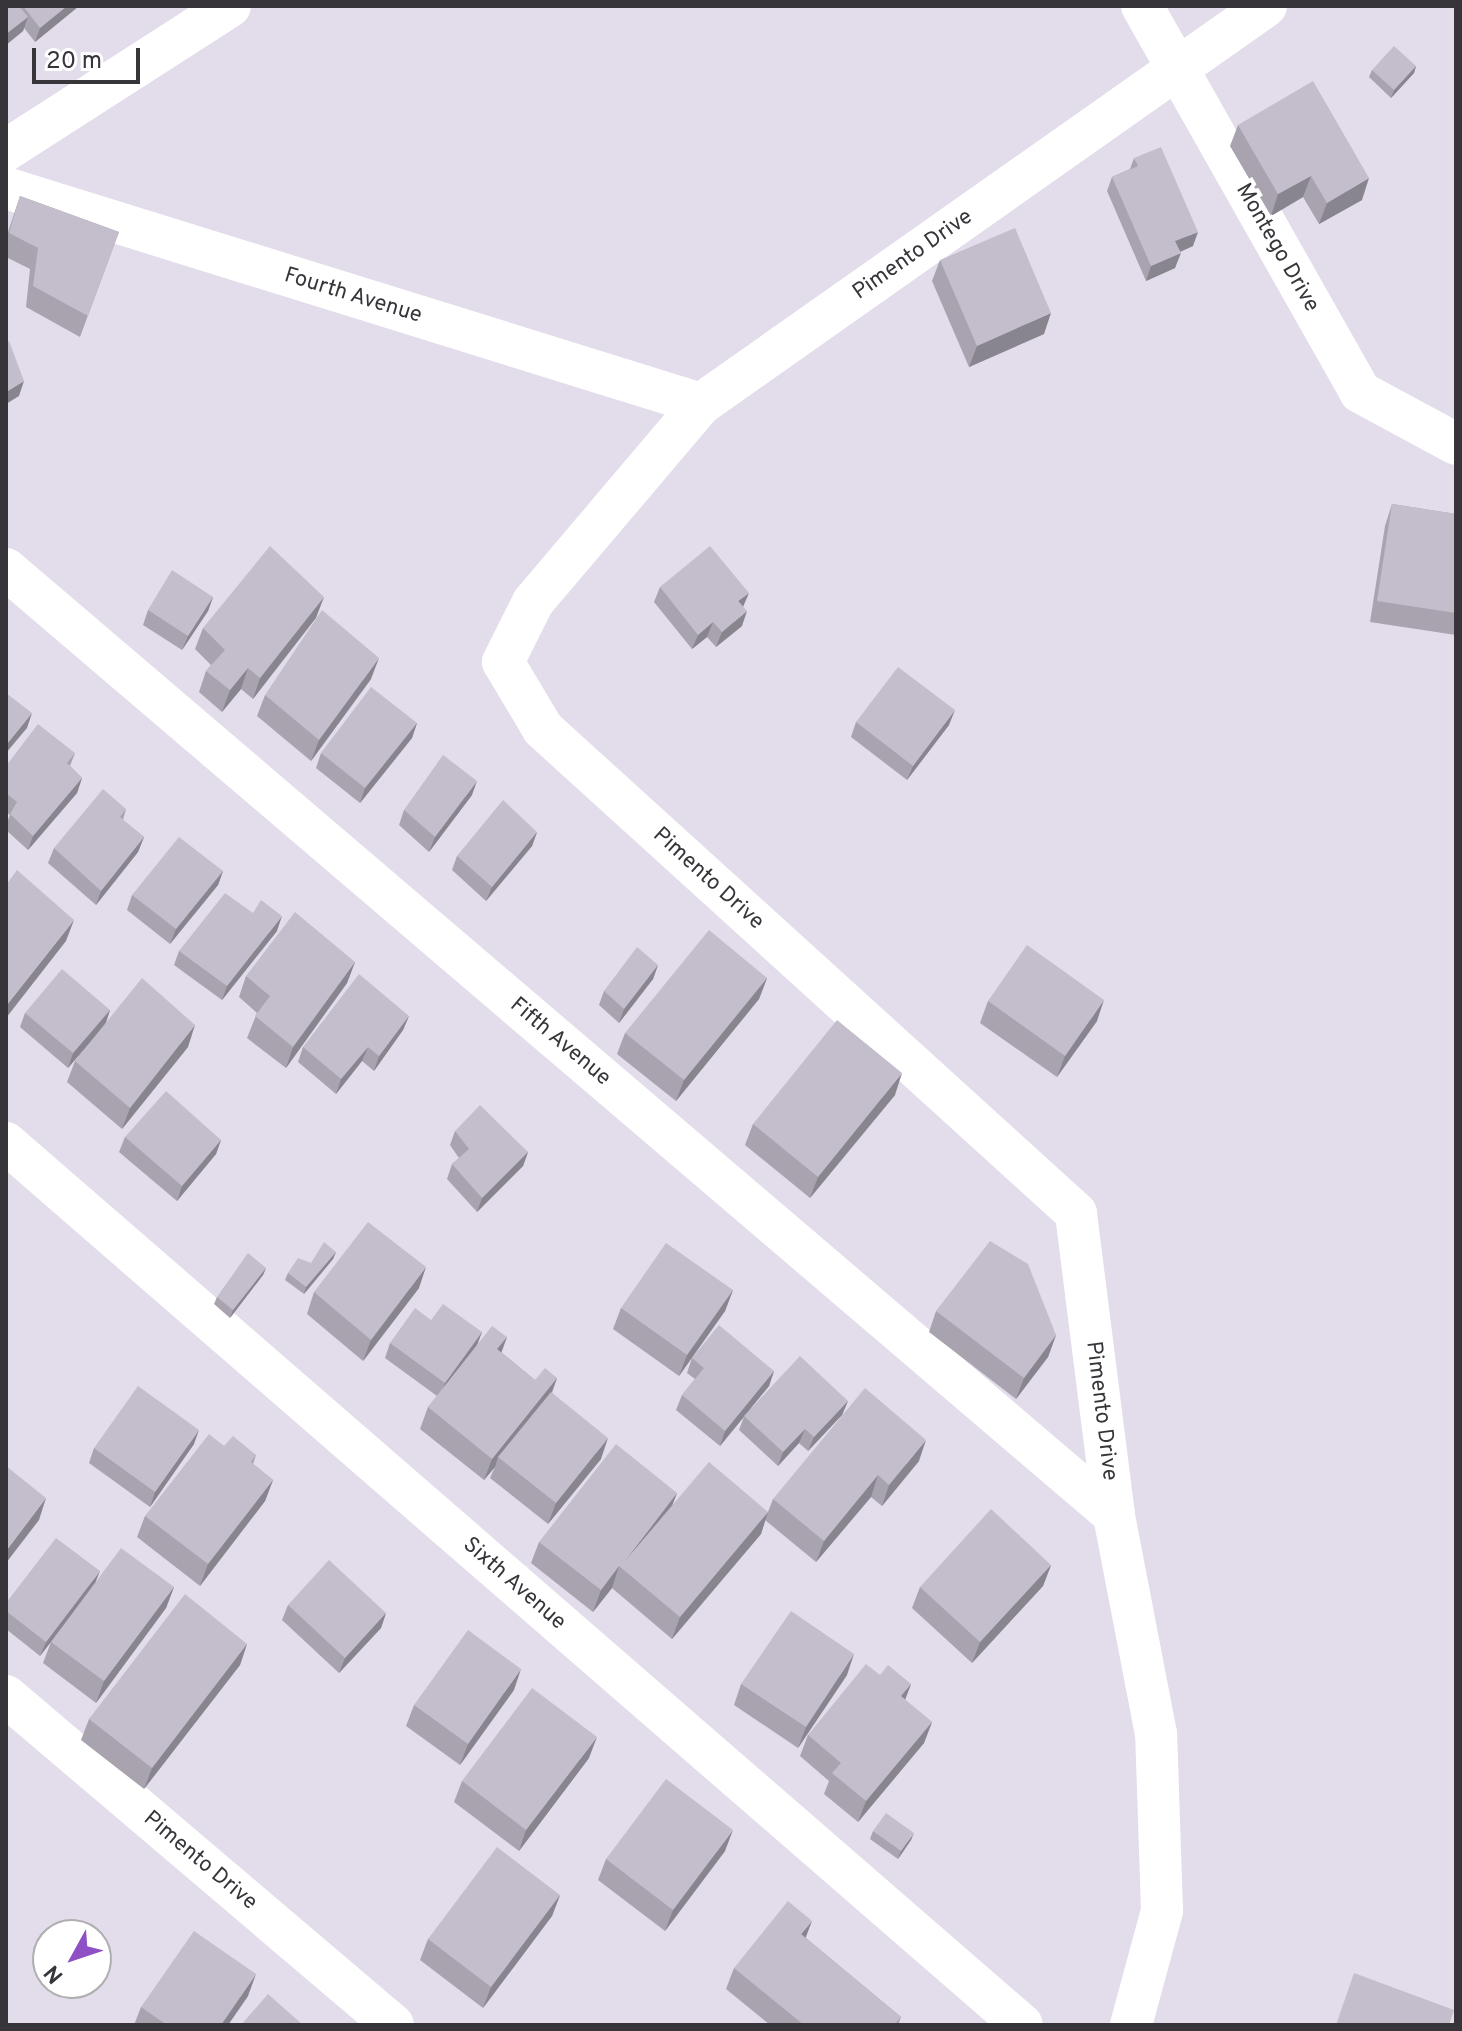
<!DOCTYPE html>
<style>
body{margin:0}
#map{position:relative;width:1462px;height:2031px;overflow:hidden;background:#e2dceb;font-family:Overpass,sans-serif}
div>[style]{position:absolute}
.minor>*{height:42px;margin:-21px;padding:0 21px;transform-origin:21px;border-radius:21px;background:#fff}
.wall>*{inset:0;background:#a9a3af}
.shaded-wall>*{inset:0;background:#89858f}
.building>*{inset:0;background:#c4becc}
span{translate:-50% -50%;white-space:nowrap;text-align:center;line-height:1.15;-webkit-text-stroke:8px #fff;paint-order:stroke}
.street-label{font-size:22px;color:#37353a}
.frame{position:absolute;inset:0;border:8px solid #37353a;pointer-events:none}
.north{position:absolute;left:32px;top:1919px;width:80px;height:80px;box-sizing:border-box;background:#fff;border:2px solid #afaeb0;border-radius:50%;rotate:230deg;font-size:22px;font-weight:700;line-height:32px;text-align:center;color:#37353a}
.north::after{content:'';display:block;margin:auto;width:28px;height:36px;background:#8f50c6;clip-path:polygon(50% 0,100% 100%,50% 72%,0 100%)}
.scale{position:absolute;left:32px;top:48px;width:108px;height:36px;box-sizing:border-box;border:4px solid #37353a;border-top:0;padding-left:10px;font-size:24px;line-height:28px;white-space:nowrap;color:#37353a;-webkit-text-stroke:6px #fff;paint-order:stroke}
</style>
<div id="map">
<div class="minor">
<div style="left:1142px;top:6px;width:443px;rotate:60.5deg"></div>
<div style="left:1360px;top:392px;width:109px;rotate:28.4deg"></div>
<div style="left:6px;top:150px;width:266px;rotate:-32.7deg"></div>
<div style="left:6px;top:188px;width:728px;rotate:17.26deg"></div>
<div style="left:6px;top:569px;width:1457px;rotate:40.49deg"></div>
<div style="left:6px;top:1143px;width:1345px;rotate:40.96deg"></div>
<div style="left:6px;top:1696px;width:508px;rotate:40.37deg"></div>
<div style="left:1131px;top:2025px;width:118px;rotate:-74.8deg"></div>
<div style="left:1162px;top:1911px;width:177px;rotate:-91.9deg"></div>
<div style="left:1156px;top:1734px;width:223px;rotate:-100.9deg"></div>
<div style="left:1114px;top:1515px;width:304px;rotate:-97.2deg"></div>
<div style="left:1076px;top:1213px;width:720px;rotate:-137.76deg"></div>
<div style="left:543px;top:729px;width:78px;rotate:-120.8deg"></div>
<div style="left:503px;top:662px;width:67px;rotate:-63.4deg"></div>
<div style="left:533px;top:602px;width:260px;rotate:-49.7deg"></div>
<div style="left:701px;top:404px;width:691px;rotate:-35.16deg"></div>
</div>
<div class="wall">
<div style="clip-path:polygon(6px 6px,79px 6px,35px 42px,24px 28px,23px 31px,6px 45px)"></div>
<div style="clip-path:polygon(1416px 66px,1414px 73px,1391px 98px,1369px 77px,1372px 70px)"></div>
<div style="clip-path:polygon(1238px 125px,1362px 200px,1319px 224px,1303px 197px,1271px 216px,1230px 146px)"></div>
<div style="clip-path:polygon(1134px 158px,1193px 246px,1180px 252px,1175px 268px,1146px 281px,1107px 191px,1112px 177px,1130px 169px)"></div>
<div style="clip-path:polygon(20px 196px,119px 232px,80px 337px,26px 307px,30px 269px,6px 257px,6px 238px)"></div>
<div style="clip-path:polygon(940px 260px,1044px 334px,969px 367px,932px 281px)"></div>
<div style="clip-path:polygon(1392px 504px,1456px 514px,1456px 635px,1370px 622px,1385px 526px)"></div>
<div style="clip-path:polygon(660px 587px,742px 626px,716px 647px,707px 637px,692px 649px,654px 602px)"></div>
<div style="clip-path:polygon(213px 597px,208px 611px,182px 650px,143px 625px,148px 610px)"></div>
<div style="clip-path:polygon(324px 597px,253px 699px,241px 689px,222px 712px,199px 692px,206px 671px,211px 665px,195px 649px,203px 628px)"></div>
<div style="clip-path:polygon(371px 679px,311px 761px,257px 716px,265px 695px)"></div>
<div style="clip-path:polygon(856px 722px,949px 725px,907px 780px,851px 737px)"></div>
<div style="clip-path:polygon(417px 723px,412px 738px,360px 803px,316px 768px,321px 753px)"></div>
<div style="clip-path:polygon(75px 753px,70px 766px,82px 778px,77px 793px,28px 850px,6px 830px,6px 825px,10px 815px,6px 812px,6px 766px)"></div>
<div style="clip-path:polygon(472px 795px,429px 852px,399px 825px,404px 810px)"></div>
<div style="clip-path:polygon(126px 809px,123px 820px,144px 837px,138px 852px,96px 905px,48px 863px,54px 848px)"></div>
<div style="clip-path:polygon(537px 832px,532px 846px,486px 901px,452px 870px,457px 856px)"></div>
<div style="clip-path:polygon(223px 871px,218px 885px,170px 944px,127px 910px,132px 895px)"></div>
<div style="clip-path:polygon(277px 931px,222px 1000px,174px 965px,179px 951px)"></div>
<div style="clip-path:polygon(355px 962px,347px 983px,286px 1068px,247px 1038px,257px 1013px,239px 997px,246px 976px)"></div>
<div style="clip-path:polygon(658px 965px,653px 979px,619px 1023px,599px 1005px,604px 991px)"></div>
<div style="clip-path:polygon(767px 978px,759px 999px,676px 1101px,617px 1054px,625px 1033px)"></div>
<div style="clip-path:polygon(988px 1001px,1097px 1021px,1057px 1077px,980px 1023px)"></div>
<div style="clip-path:polygon(110px 1010px,106px 1023px,188px 1047px,122px 1129px,67px 1082px,75px 1061px,96px 1035px,68px 1068px,20px 1027px,25px 1013px)"></div>
<div style="clip-path:polygon(409px 1016px,403px 1030px,374px 1071px,362px 1061px,336px 1094px,298px 1062px,303px 1047px)"></div>
<div style="clip-path:polygon(895px 1095px,810px 1198px,745px 1145px,753px 1124px)"></div>
<div style="clip-path:polygon(455px 1131px,528px 1152px,523px 1166px,477px 1212px,447px 1179px,452px 1164px,459px 1158px,450px 1145px)"></div>
<div style="clip-path:polygon(125px 1137px,221px 1140px,216px 1154px,177px 1201px,119px 1152px)"></div>
<div style="clip-path:polygon(336px 1252px,333px 1259px,304px 1294px,285px 1280px,288px 1273px)"></div>
<div style="clip-path:polygon(266px 1268px,263px 1275px,230px 1318px,214px 1304px,217px 1297px)"></div>
<div style="clip-path:polygon(419px 1288px,363px 1361px,307px 1314px,314px 1292px)"></div>
<div style="clip-path:polygon(733px 1290px,725px 1311px,679px 1376px,613px 1329px,621px 1308px)"></div>
<div style="clip-path:polygon(936px 1311px,1056px 1335px,1048px 1357px,1016px 1399px,929px 1332px)"></div>
<div style="clip-path:polygon(431px 1320px,482px 1332px,477px 1346px,507px 1337px,501px 1352px,535px 1380px,557px 1378px,552px 1393px,601px 1459px,548px 1524px,490px 1478px,495px 1467px,484px 1480px,420px 1429px,428px 1407px,437px 1396px,385px 1358px,390px 1343px)"></div>
<div style="clip-path:polygon(692px 1358px,774px 1371px,769px 1386px,750px 1409px,848px 1401px,842px 1415px,808px 1451px,799px 1443px,778px 1466px,739px 1430px,744px 1417px,720px 1446px,676px 1410px,682px 1395px,695px 1379px,687px 1373px)"></div>
<div style="clip-path:polygon(194px 1444px,150px 1507px,89px 1463px,94px 1448px)"></div>
<div style="clip-path:polygon(224px 1446px,256px 1455px,253px 1464px,273px 1480px,265px 1501px,200px 1586px,137px 1537px,145px 1516px)"></div>
<div style="clip-path:polygon(919px 1461px,882px 1506px,871px 1497px,816px 1562px,765px 1520px,761px 1534px,672px 1639px,612px 1588px,593px 1612px,531px 1563px,539px 1542px,677px 1493px,672px 1505px,768px 1512px,773px 1499px)"></div>
<div style="clip-path:polygon(1051px 1565px,1043px 1586px,972px 1663px,912px 1608px,920px 1587px)"></div>
<div style="clip-path:polygon(96px 1581px,174px 1587px,166px 1608px,96px 1703px,43px 1663px,51px 1642px,40px 1656px,6px 1629px,6px 1603px)"></div>
<div style="clip-path:polygon(288px 1605px,386px 1613px,381px 1628px,339px 1673px,282px 1620px)"></div>
<div style="clip-path:polygon(247px 1644px,240px 1665px,144px 1789px,81px 1740px,89px 1719px)"></div>
<div style="clip-path:polygon(847px 1675px,798px 1748px,734px 1705px,741px 1684px)"></div>
<div style="clip-path:polygon(880px 1675px,911px 1684px,905px 1700px,932px 1722px,924px 1743px,858px 1822px,824px 1794px,829px 1781px,800px 1756px,808px 1735px)"></div>
<div style="clip-path:polygon(514px 1690px,460px 1765px,406px 1726px,414px 1705px)"></div>
<div style="clip-path:polygon(589px 1758px,519px 1851px,454px 1802px,462px 1781px)"></div>
<div style="clip-path:polygon(873px 1831px,911px 1840px,898px 1859px,870px 1839px)"></div>
<div style="clip-path:polygon(725px 1851px,665px 1931px,598px 1880px,606px 1859px)"></div>
<div style="clip-path:polygon(560px 1895px,552px 1916px,483px 2008px,420px 1960px,428px 1939px)"></div>
<div style="clip-path:polygon(806px 1938px,901px 2017px,898px 2025px,770px 2025px,726px 1989px,734px 1968px)"></div>
<div style="clip-path:polygon(248px 1996px,228px 2025px,134px 2025px,141px 2007px)"></div>
</div>
<div class="shaded-wall">
<div style="clip-path:polygon(67px 6px,79px 6px,35px 42px,40px 28px)"></div>
<div style="clip-path:polygon(28px 17px,23px 31px,6px 45px,6px 34px)"></div>
<div style="clip-path:polygon(1416px 66px,1414px 73px,1391px 98px,1394px 90px)"></div>
<div style="clip-path:polygon(1311px 176px,1303px 197px,1271px 216px,1278px 194px)"></div>
<div style="clip-path:polygon(1369px 178px,1362px 200px,1319px 224px,1327px 203px)"></div>
<div style="clip-path:polygon(1198px 232px,1193px 246px,1170px 256px,1175px 241px)"></div>
<div style="clip-path:polygon(1181px 253px,1175px 268px,1146px 281px,1151px 266px)"></div>
<div style="clip-path:polygon(1051px 313px,1044px 334px,969px 367px,977px 346px)"></div>
<div style="clip-path:polygon(24px 381px,19px 396px,6px 404px,6px 392px)"></div>
<div style="clip-path:polygon(749px 593px,743px 607px,738px 601px)"></div>
<div style="clip-path:polygon(213px 597px,208px 611px,182px 650px,188px 636px)"></div>
<div style="clip-path:polygon(324px 597px,316px 618px,253px 699px,260px 678px)"></div>
<div style="clip-path:polygon(747px 611px,742px 626px,716px 647px,722px 632px)"></div>
<div style="clip-path:polygon(713px 622px,707px 637px,692px 649px,698px 635px)"></div>
<div style="clip-path:polygon(379px 658px,371px 679px,311px 761px,319px 740px)"></div>
<div style="clip-path:polygon(248px 668px,241px 689px,222px 712px,230px 690px)"></div>
<div style="clip-path:polygon(955px 710px,949px 725px,907px 780px,913px 766px)"></div>
<div style="clip-path:polygon(32px 713px,27px 728px,6px 753px,6px 745px)"></div>
<div style="clip-path:polygon(417px 723px,412px 738px,360px 803px,365px 788px)"></div>
<div style="clip-path:polygon(82px 778px,77px 793px,28px 850px,33px 836px)"></div>
<div style="clip-path:polygon(477px 781px,472px 795px,429px 852px,435px 837px)"></div>
<div style="clip-path:polygon(537px 832px,532px 846px,486px 901px,492px 887px)"></div>
<div style="clip-path:polygon(144px 837px,138px 852px,96px 905px,101px 891px)"></div>
<div style="clip-path:polygon(223px 871px,218px 885px,170px 944px,176px 929px)"></div>
<div style="clip-path:polygon(282px 916px,277px 931px,222px 1000px,227px 986px)"></div>
<div style="clip-path:polygon(74px 920px,66px 941px,6px 1018px,6px 1006px)"></div>
<div style="clip-path:polygon(355px 962px,347px 983px,286px 1068px,293px 1047px)"></div>
<div style="clip-path:polygon(658px 965px,653px 979px,619px 1023px,624px 1009px)"></div>
<div style="clip-path:polygon(767px 978px,759px 999px,676px 1101px,684px 1080px)"></div>
<div style="clip-path:polygon(1104px 1000px,1097px 1021px,1057px 1077px,1065px 1056px)"></div>
<div style="clip-path:polygon(110px 1010px,105px 1025px,68px 1068px,73px 1053px)"></div>
<div style="clip-path:polygon(409px 1016px,403px 1030px,374px 1071px,379px 1056px)"></div>
<div style="clip-path:polygon(195px 1025px,188px 1047px,122px 1129px,130px 1108px)"></div>
<div style="clip-path:polygon(368px 1047px,362px 1061px,336px 1094px,341px 1079px)"></div>
<div style="clip-path:polygon(902px 1073px,895px 1095px,810px 1198px,818px 1177px)"></div>
<div style="clip-path:polygon(221px 1140px,216px 1154px,177px 1201px,182px 1186px)"></div>
<div style="clip-path:polygon(528px 1152px,523px 1166px,477px 1212px,482px 1198px)"></div>
<div style="clip-path:polygon(336px 1252px,333px 1259px,304px 1294px,306px 1287px)"></div>
<div style="clip-path:polygon(426px 1267px,419px 1288px,363px 1361px,371px 1340px)"></div>
<div style="clip-path:polygon(266px 1268px,263px 1275px,230px 1318px,233px 1310px)"></div>
<div style="clip-path:polygon(733px 1290px,725px 1311px,679px 1376px,687px 1355px)"></div>
<div style="clip-path:polygon(482px 1332px,476px 1347px,440px 1398px,445px 1383px)"></div>
<div style="clip-path:polygon(1056px 1335px,1048px 1357px,1016px 1399px,1024px 1378px)"></div>
<div style="clip-path:polygon(507px 1337px,499px 1359px,497px 1349px)"></div>
<div style="clip-path:polygon(774px 1371px,769px 1386px,720px 1446px,725px 1431px)"></div>
<div style="clip-path:polygon(557px 1378px,549px 1399px,498px 1457px,495px 1467px,484px 1480px,492px 1459px)"></div>
<div style="clip-path:polygon(848px 1401px,842px 1415px,808px 1451px,814px 1437px)"></div>
<div style="clip-path:polygon(805px 1429px,799px 1443px,778px 1466px,783px 1452px)"></div>
<div style="clip-path:polygon(199px 1430px,194px 1444px,150px 1507px,155px 1492px)"></div>
<div style="clip-path:polygon(608px 1438px,601px 1459px,548px 1524px,556px 1503px)"></div>
<div style="clip-path:polygon(926px 1440px,919px 1461px,882px 1506px,889px 1485px)"></div>
<div style="clip-path:polygon(878px 1475px,871px 1497px,816px 1562px,824px 1541px)"></div>
<div style="clip-path:polygon(273px 1480px,265px 1501px,200px 1586px,208px 1564px)"></div>
<div style="clip-path:polygon(677px 1493px,669px 1514px,625px 1561px)"></div>
<div style="clip-path:polygon(46px 1498px,39px 1520px,6px 1563px,6px 1551px)"></div>
<div style="clip-path:polygon(768px 1512px,761px 1534px,672px 1639px,680px 1617px)"></div>
<div style="clip-path:polygon(1051px 1565px,1043px 1586px,972px 1663px,980px 1642px)"></div>
<div style="clip-path:polygon(619px 1566px,612px 1588px,593px 1612px,601px 1590px)"></div>
<div style="clip-path:polygon(100px 1571px,94px 1586px,40px 1656px,46px 1642px)"></div>
<div style="clip-path:polygon(174px 1587px,166px 1608px,96px 1703px,104px 1681px)"></div>
<div style="clip-path:polygon(386px 1613px,381px 1628px,339px 1673px,345px 1658px)"></div>
<div style="clip-path:polygon(247px 1644px,240px 1665px,144px 1789px,152px 1768px)"></div>
<div style="clip-path:polygon(854px 1654px,847px 1675px,798px 1748px,806px 1727px)"></div>
<div style="clip-path:polygon(521px 1669px,514px 1690px,460px 1765px,468px 1744px)"></div>
<div style="clip-path:polygon(911px 1684px,903px 1705px,901px 1696px)"></div>
<div style="clip-path:polygon(932px 1722px,924px 1743px,858px 1822px,866px 1801px)"></div>
<div style="clip-path:polygon(597px 1737px,589px 1758px,519px 1851px,526px 1830px)"></div>
<div style="clip-path:polygon(733px 1830px,725px 1851px,665px 1931px,673px 1910px)"></div>
<div style="clip-path:polygon(914px 1833px,911px 1840px,898px 1859px,901px 1851px)"></div>
<div style="clip-path:polygon(560px 1895px,552px 1916px,483px 2008px,491px 1987px)"></div>
<div style="clip-path:polygon(812px 1921px,804px 1942px,801px 1934px)"></div>
<div style="clip-path:polygon(256px 1974px,248px 1996px,228px 2025px,221px 2025px)"></div>
</div>
<div class="building">
<div style="clip-path:polygon(6px 6px,19px 6px,28px 17px,6px 34px)"></div>
<div style="clip-path:polygon(23px 6px,67px 6px,40px 28px)"></div>
<div style="clip-path:polygon(1394px 46px,1416px 66px,1394px 90px,1372px 70px)"></div>
<div style="clip-path:polygon(1313px 81px,1369px 178px,1327px 203px,1311px 176px,1278px 194px,1238px 125px)"></div>
<div style="clip-path:polygon(1161px 147px,1198px 232px,1175px 241px,1181px 253px,1151px 266px,1112px 177px,1138px 166px,1134px 158px)"></div>
<div style="clip-path:polygon(20px 196px,119px 232px,88px 316px,33px 286px,38px 248px,9px 233px)"></div>
<div style="clip-path:polygon(1015px 228px,1051px 313px,977px 346px,940px 260px)"></div>
<div style="clip-path:polygon(9px 341px,24px 381px,6px 392px,6px 344px)"></div>
<div style="clip-path:polygon(1392px 504px,1456px 514px,1456px 613px,1377px 601px)"></div>
<div style="clip-path:polygon(270px 546px,324px 597px,260px 678px,248px 668px,230px 690px,206px 671px,225px 650px,203px 628px)"></div>
<div style="clip-path:polygon(710px 546px,749px 593px,738px 601px,747px 611px,722px 632px,713px 622px,698px 635px,660px 587px)"></div>
<div style="clip-path:polygon(172px 570px,213px 597px,188px 636px,148px 610px)"></div>
<div style="clip-path:polygon(322px 610px,379px 658px,319px 740px,265px 695px)"></div>
<div style="clip-path:polygon(898px 667px,955px 710px,913px 766px,856px 722px)"></div>
<div style="clip-path:polygon(371px 687px,417px 723px,365px 788px,321px 753px)"></div>
<div style="clip-path:polygon(6px 693px,32px 713px,6px 745px)"></div>
<div style="clip-path:polygon(38px 724px,75px 753px,67px 763px,82px 778px,33px 836px,10px 814px,17px 802px,6px 793px,6px 766px)"></div>
<div style="clip-path:polygon(443px 755px,477px 781px,435px 837px,404px 810px)"></div>
<div style="clip-path:polygon(103px 789px,126px 809px,120px 817px,144px 837px,101px 891px,54px 848px)"></div>
<div style="clip-path:polygon(503px 800px,537px 832px,492px 887px,457px 856px)"></div>
<div style="clip-path:polygon(179px 837px,223px 871px,176px 929px,132px 895px)"></div>
<div style="clip-path:polygon(17px 870px,74px 920px,6px 1006px,6px 885px)"></div>
<div style="clip-path:polygon(225px 893px,253px 913px,261px 900px,282px 916px,227px 986px,179px 951px)"></div>
<div style="clip-path:polygon(295px 912px,355px 962px,293px 1047px,255px 1016px,270px 996px,246px 976px)"></div>
<div style="clip-path:polygon(709px 930px,767px 978px,684px 1080px,625px 1033px)"></div>
<div style="clip-path:polygon(1027px 945px,1104px 1000px,1065px 1056px,988px 1001px)"></div>
<div style="clip-path:polygon(637px 947px,658px 965px,624px 1009px,604px 991px)"></div>
<div style="clip-path:polygon(62px 969px,110px 1010px,73px 1053px,25px 1013px)"></div>
<div style="clip-path:polygon(359px 974px,409px 1016px,379px 1056px,368px 1047px,341px 1079px,303px 1047px)"></div>
<div style="clip-path:polygon(142px 978px,195px 1025px,130px 1108px,75px 1061px)"></div>
<div style="clip-path:polygon(837px 1020px,902px 1073px,818px 1177px,753px 1124px)"></div>
<div style="clip-path:polygon(166px 1091px,221px 1140px,182px 1186px,125px 1137px)"></div>
<div style="clip-path:polygon(480px 1105px,528px 1152px,482px 1198px,452px 1164px,469px 1149px,455px 1131px)"></div>
<div style="clip-path:polygon(368px 1222px,426px 1267px,371px 1340px,314px 1292px)"></div>
<div style="clip-path:polygon(990px 1241px,1028px 1264px,1056px 1335px,1024px 1378px,936px 1311px)"></div>
<div style="clip-path:polygon(324px 1242px,336px 1252px,306px 1287px,288px 1273px,298px 1258px,311px 1263px)"></div>
<div style="clip-path:polygon(666px 1243px,733px 1290px,687px 1355px,621px 1308px)"></div>
<div style="clip-path:polygon(248px 1253px,266px 1268px,233px 1310px,217px 1297px)"></div>
<div style="clip-path:polygon(443px 1304px,482px 1332px,445px 1383px,390px 1343px,415px 1308px,431px 1320px)"></div>
<div style="clip-path:polygon(719px 1325px,774px 1371px,725px 1431px,682px 1395px,704px 1368px,692px 1358px)"></div>
<div style="clip-path:polygon(492px 1326px,507px 1337px,497px 1349px,535px 1380px,545px 1368px,557px 1378px,492px 1459px,428px 1407px)"></div>
<div style="clip-path:polygon(800px 1356px,848px 1401px,814px 1437px,805px 1429px,783px 1452px,744px 1416px)"></div>
<div style="clip-path:polygon(138px 1386px,199px 1430px,155px 1492px,94px 1448px)"></div>
<div style="clip-path:polygon(865px 1388px,926px 1440px,889px 1485px,878px 1475px,824px 1541px,773px 1499px)"></div>
<div style="clip-path:polygon(551px 1392px,608px 1438px,556px 1503px,498px 1457px)"></div>
<div style="clip-path:polygon(209px 1434px,224px 1446px,233px 1436px,256px 1455px,251px 1462px,273px 1480px,208px 1564px,145px 1516px)"></div>
<div style="clip-path:polygon(616px 1444px,677px 1493px,625px 1561px,709px 1462px,768px 1512px,680px 1617px,619px 1566px,601px 1590px,539px 1542px)"></div>
<div style="clip-path:polygon(6px 1466px,46px 1498px,6px 1551px)"></div>
<div style="clip-path:polygon(991px 1509px,1051px 1565px,980px 1642px,920px 1587px)"></div>
<div style="clip-path:polygon(56px 1538px,100px 1571px,46px 1642px,6px 1611px,6px 1603px)"></div>
<div style="clip-path:polygon(121px 1548px,174px 1587px,104px 1681px,51px 1642px)"></div>
<div style="clip-path:polygon(329px 1560px,386px 1613px,345px 1658px,288px 1605px)"></div>
<div style="clip-path:polygon(185px 1594px,247px 1644px,152px 1768px,89px 1719px)"></div>
<div style="clip-path:polygon(791px 1611px,854px 1654px,806px 1727px,741px 1684px)"></div>
<div style="clip-path:polygon(468px 1630px,521px 1669px,468px 1744px,414px 1705px)"></div>
<div style="clip-path:polygon(866px 1664px,880px 1675px,888px 1665px,911px 1684px,901px 1696px,932px 1722px,866px 1801px,832px 1773px,841px 1763px,808px 1735px)"></div>
<div style="clip-path:polygon(532px 1688px,597px 1737px,526px 1830px,462px 1781px)"></div>
<div style="clip-path:polygon(666px 1779px,733px 1830px,673px 1910px,606px 1859px)"></div>
<div style="clip-path:polygon(886px 1813px,914px 1833px,901px 1851px,873px 1831px)"></div>
<div style="clip-path:polygon(497px 1847px,560px 1895px,491px 1987px,428px 1939px)"></div>
<div style="clip-path:polygon(788px 1901px,812px 1921px,801px 1934px,901px 2017px,894px 2025px,804px 2025px,734px 1968px)"></div>
<div style="clip-path:polygon(194px 1931px,256px 1974px,221px 2025px,167px 2025px,141px 2007px)"></div>
<div style="clip-path:polygon(1354px 1973px,1454px 2010px,1449px 2025px,1336px 2025px)"></div>
<div style="clip-path:polygon(268px 1994px,303px 2025px,241px 2025px)"></div>
</div>
<div class="street-label">
<span style="left:1277px;top:248px;rotate:60deg">Montego Drive</span>
<span style="left:913px;top:255px;rotate:-35deg">Pimento Drive</span>
<span style="left:353px;top:296px;rotate:17deg">Fourth Avenue</span>
<span style="left:708px;top:879px;rotate:42deg">Pimento Drive</span>
<span style="left:560px;top:1042px;rotate:40deg">Fifth Avenue</span>
<span style="left:1101px;top:1411px;rotate:83deg">Pimento Drive</span>
<span style="left:514px;top:1584px;rotate:41deg">Sixth Avenue</span>
<span style="left:200px;top:1861px;rotate:40deg">Pimento Drive</span>
</div>
<div class="frame"></div>
<div class="north">N</div>
<div class="scale">20 m</div>
</div>
